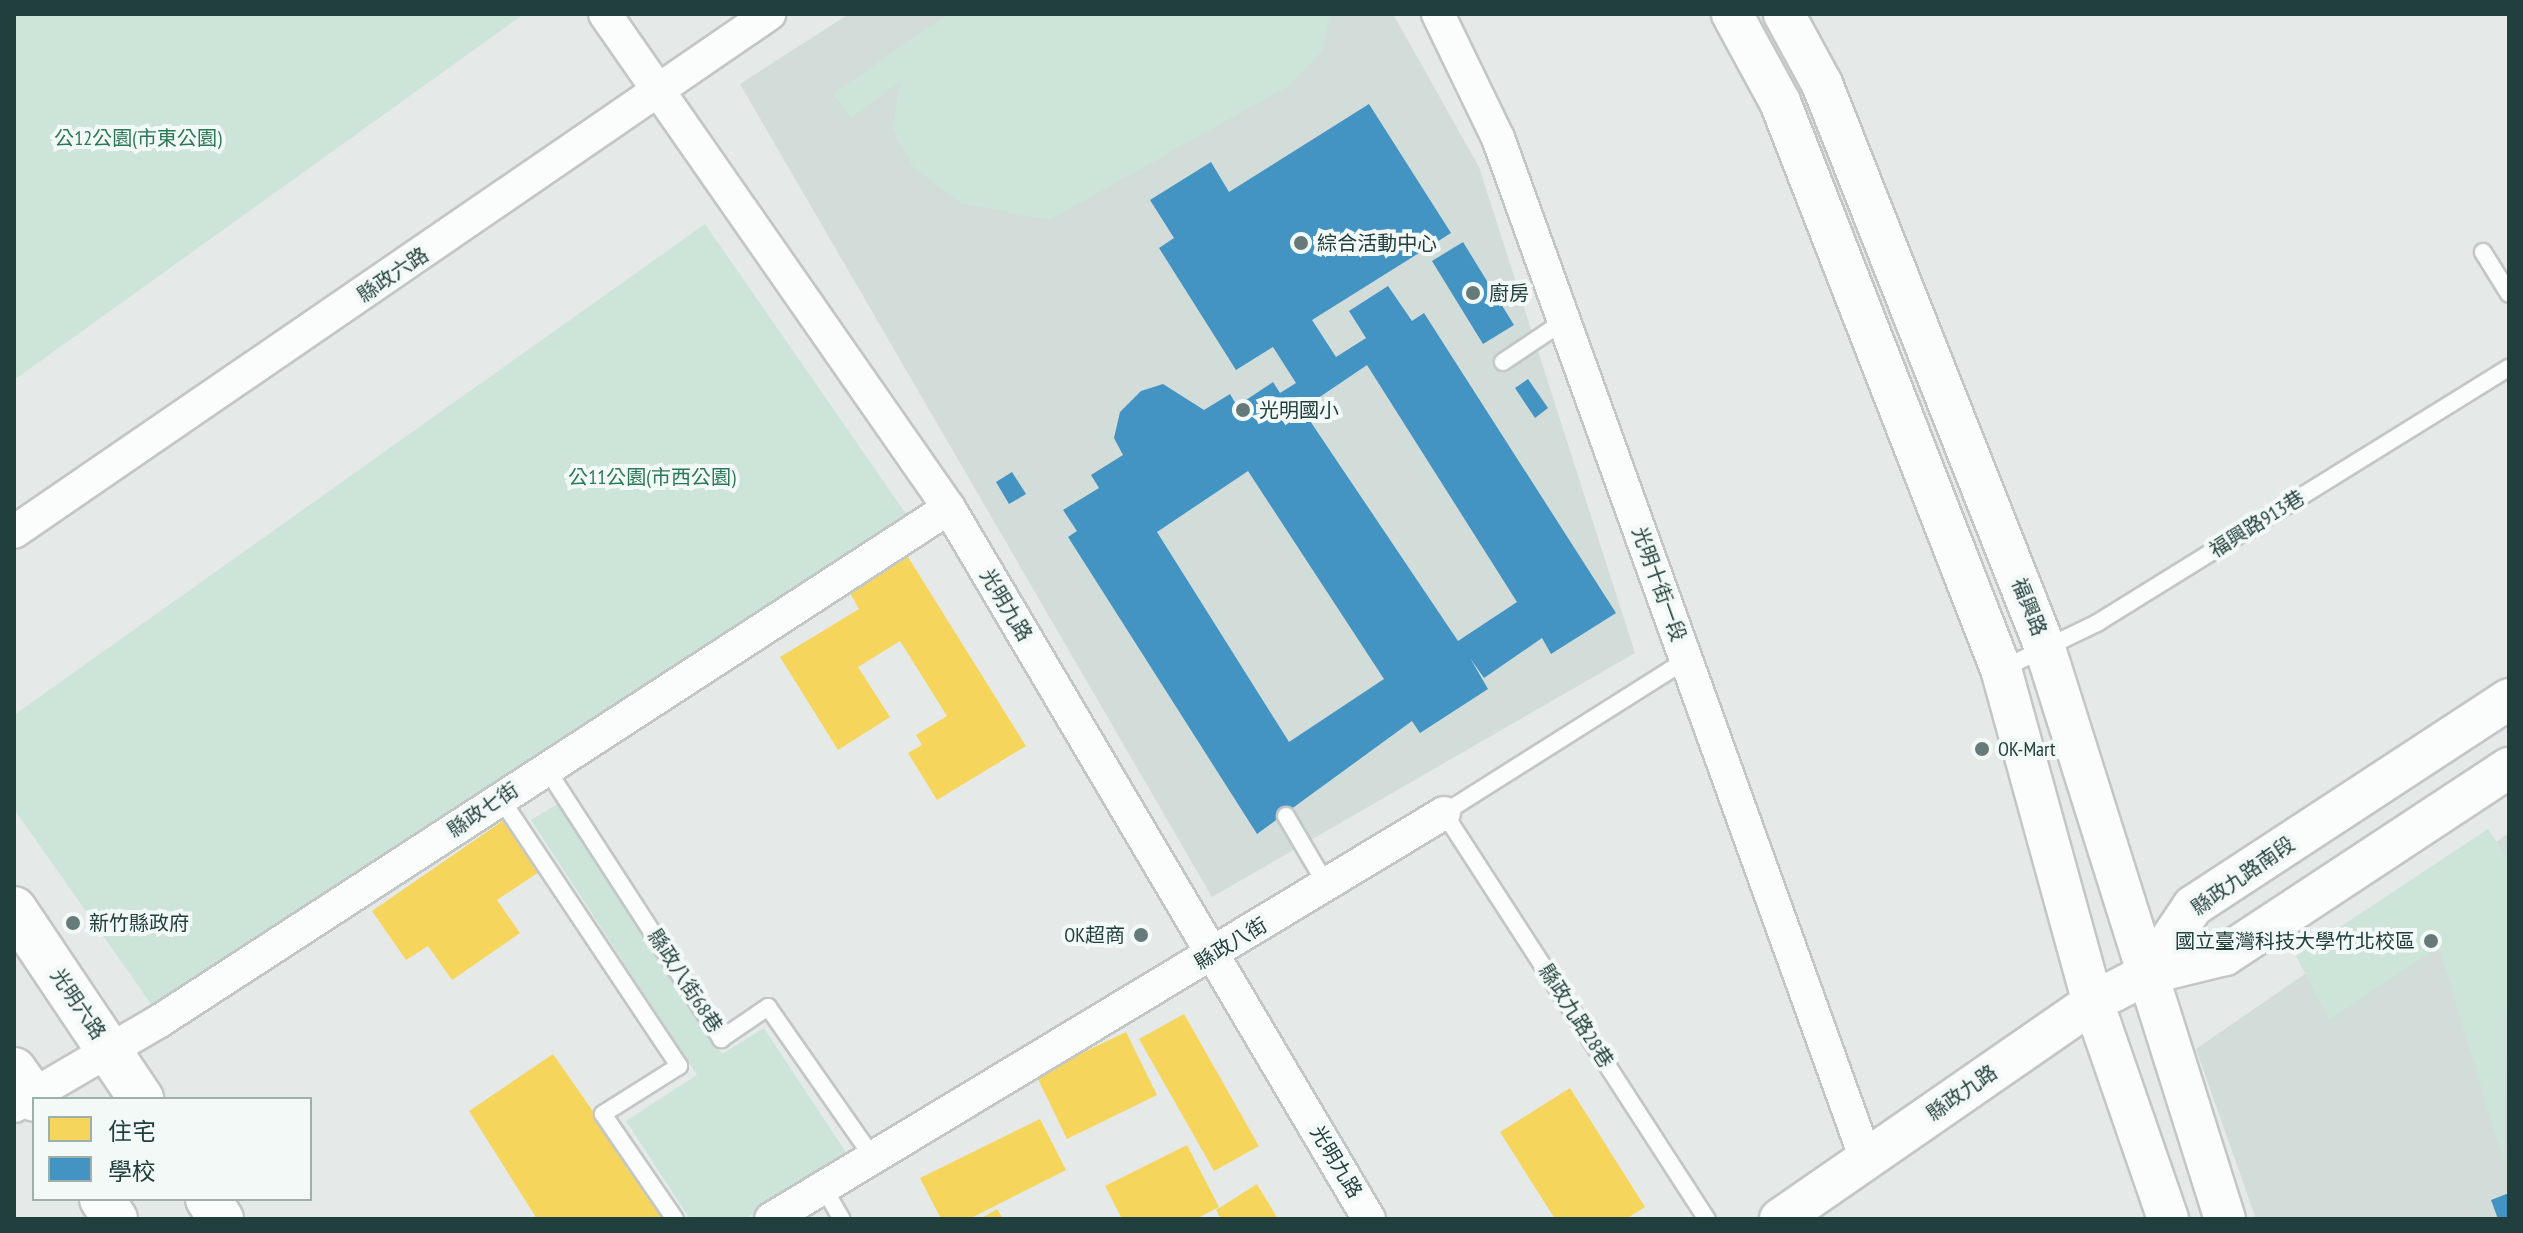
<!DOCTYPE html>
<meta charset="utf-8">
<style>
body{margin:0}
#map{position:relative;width:2523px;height:1233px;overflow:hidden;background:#e5eae9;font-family:"PT Sans Narrow","Noto Sans TC",sans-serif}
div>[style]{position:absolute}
.built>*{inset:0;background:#d2dcd9}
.green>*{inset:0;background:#cde4d8}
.homes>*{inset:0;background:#f6d55c}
.schools>*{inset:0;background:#4393c3}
.roads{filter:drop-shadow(2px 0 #c2c7c6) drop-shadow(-2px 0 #c2c7c6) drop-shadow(0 2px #c2c7c6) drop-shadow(0 -2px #c2c7c6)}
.service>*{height:16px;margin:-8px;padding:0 8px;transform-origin:8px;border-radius:8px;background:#fbfcfc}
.minor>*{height:32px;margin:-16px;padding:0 16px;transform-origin:16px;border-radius:16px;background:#fbfcfc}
.tertiary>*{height:40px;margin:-20px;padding:0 20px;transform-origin:20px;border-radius:20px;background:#fbfcfc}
.secondary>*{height:44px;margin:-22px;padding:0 22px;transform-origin:22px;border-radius:22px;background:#fbfcfc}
.dots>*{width:22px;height:22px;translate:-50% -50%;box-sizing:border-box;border:4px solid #f3f9f7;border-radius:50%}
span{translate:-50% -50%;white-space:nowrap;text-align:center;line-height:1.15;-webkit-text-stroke:8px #f3f9f7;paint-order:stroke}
.park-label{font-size:20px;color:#297856}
.poi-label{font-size:20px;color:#213f3c}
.left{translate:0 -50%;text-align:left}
.right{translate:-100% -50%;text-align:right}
.street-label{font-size:20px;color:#213f3c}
.frame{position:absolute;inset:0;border:16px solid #213f3c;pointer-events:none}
.legend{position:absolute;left:32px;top:1097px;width:280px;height:104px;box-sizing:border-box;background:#f3f9f7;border:2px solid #9fafac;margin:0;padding:10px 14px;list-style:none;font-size:24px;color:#213f3c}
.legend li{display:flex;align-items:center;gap:16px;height:40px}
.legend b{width:40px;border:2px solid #9fafac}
</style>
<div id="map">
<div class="built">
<div style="clip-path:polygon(849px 14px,1393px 14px,1479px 167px,1635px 653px,1212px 897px,740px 84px)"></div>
<div style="clip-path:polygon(2509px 833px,2509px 1219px,2256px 1219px,2196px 1049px)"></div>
</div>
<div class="green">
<div style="clip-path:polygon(14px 14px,524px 14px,14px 380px)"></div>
<div style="clip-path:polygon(947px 14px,1331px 14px,1322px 51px,1288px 86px,1050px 220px,961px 203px,914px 168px,892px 129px,901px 81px,851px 118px,833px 94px)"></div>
<div style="clip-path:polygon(705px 224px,911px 521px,156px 1011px,14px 809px,14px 715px)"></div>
<div style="clip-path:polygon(559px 803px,722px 1054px,764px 1028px,847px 1154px,745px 1219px,690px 1219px,626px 1121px,697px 1075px,531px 820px)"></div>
<div style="clip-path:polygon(2488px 829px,2509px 860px,2504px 1163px,2439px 947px,2329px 1020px,2296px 956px)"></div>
</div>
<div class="homes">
<div style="clip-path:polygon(908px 557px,1026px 746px,937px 800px,908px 753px,922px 745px,916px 735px,947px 716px,900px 641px,858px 667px,890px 717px,838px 750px,780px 657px,859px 609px,850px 593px)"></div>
<div style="clip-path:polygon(504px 820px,539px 872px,497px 900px,520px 933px,452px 980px,428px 946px,406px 960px,372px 911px)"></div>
<div style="clip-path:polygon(1184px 1014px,1259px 1146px,1214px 1171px,1139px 1039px)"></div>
<div style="clip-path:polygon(1126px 1032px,1157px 1095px,1067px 1139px,1036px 1075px)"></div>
<div style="clip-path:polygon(553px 1054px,668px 1219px,537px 1219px,469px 1111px)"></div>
<div style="clip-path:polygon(1570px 1088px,1645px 1207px,1626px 1219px,1555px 1219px,1500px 1132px)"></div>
<div style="clip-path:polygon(1040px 1119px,1066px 1170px,969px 1219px,941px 1219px,920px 1178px)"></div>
<div style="clip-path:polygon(1187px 1145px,1219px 1207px,1196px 1219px,1122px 1219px,1105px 1186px)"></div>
<div style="clip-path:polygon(1257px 1184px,1278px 1219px,1221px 1219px,1216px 1210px)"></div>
<div style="clip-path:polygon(997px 1209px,1003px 1219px,980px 1219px)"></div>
</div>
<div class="schools">
<div style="clip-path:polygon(evenodd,1369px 104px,1451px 233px,1312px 320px,1336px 357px,1366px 338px,1349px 311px,1388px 286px,1412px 321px,1424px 313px,1616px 613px,1551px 654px,1542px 638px,1484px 678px,1470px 658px,1488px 689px,1420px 733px,1412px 721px,1257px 834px,1068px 537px,1077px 531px,1063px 510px,1099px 488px,1091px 475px,1123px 455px,1114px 438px,1120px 412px,1141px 391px,1163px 384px,1204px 410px,1230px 394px,1237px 406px,1273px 382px,1280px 393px,1296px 383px,1273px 347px,1236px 370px,1159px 248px,1174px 238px,1150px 200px,1211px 162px,1229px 192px,1369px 104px,1367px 365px,1517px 602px,1458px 641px,1302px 409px,1367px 365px,1369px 104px,1248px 471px,1384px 679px,1289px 742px,1157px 532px,1248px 471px)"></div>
<div style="clip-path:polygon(1463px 242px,1514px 325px,1483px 344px,1432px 261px)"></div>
<div style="clip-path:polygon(1528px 379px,1548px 408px,1535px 418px,1515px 388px)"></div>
<div style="clip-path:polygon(1012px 472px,1026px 494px,1009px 504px,996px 482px)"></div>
<div style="clip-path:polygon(2509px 1193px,2509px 1219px,2498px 1219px,2491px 1200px)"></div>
</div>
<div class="roads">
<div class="service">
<div style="left:2483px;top:252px;width:49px;rotate:58.2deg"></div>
<div style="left:1503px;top:362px;width:73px;rotate:-33.9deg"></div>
<div style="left:1686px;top:660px;width:286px;rotate:147.7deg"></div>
<div style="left:1444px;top:813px;width:484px;rotate:57.1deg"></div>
<div style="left:2002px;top:669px;width:106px;rotate:-25.8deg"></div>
<div style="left:2097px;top:623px;width:485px;rotate:-31.8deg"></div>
<div style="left:546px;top:768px;width:323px;rotate:57.1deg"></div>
<div style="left:721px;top:1039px;width:57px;rotate:-34.2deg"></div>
<div style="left:768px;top:1007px;width:178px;rotate:55.1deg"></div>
<div style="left:501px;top:799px;width:321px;rotate:56.3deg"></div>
<div style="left:679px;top:1066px;width:90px;rotate:147.7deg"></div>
<div style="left:603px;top:1114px;width:127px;rotate:55.6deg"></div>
<div style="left:1286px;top:816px;width:81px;rotate:59.6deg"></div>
<div style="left:822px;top:1185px;width:39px;rotate:60deg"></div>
</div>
<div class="minor">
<div style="left:605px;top:14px;width:602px;rotate:55.15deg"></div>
<div style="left:949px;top:508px;width:826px;rotate:59.43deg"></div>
<div style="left:1438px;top:14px;width:138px;rotate:64.2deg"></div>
<div style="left:1498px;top:138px;width:1085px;rotate:70.18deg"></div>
<div style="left:14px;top:532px;width:916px;rotate:-34.45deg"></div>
<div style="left:14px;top:1106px;width:167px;rotate:-30.3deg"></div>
<div style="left:158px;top:1022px;width:943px;rotate:-33.02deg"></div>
<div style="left:771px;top:1219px;width:786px;rotate:-31.1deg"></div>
</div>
<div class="tertiary">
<div style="left:1732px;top:14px;width:100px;rotate:61.4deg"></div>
<div style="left:1780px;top:102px;width:609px;rotate:68.71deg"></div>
<div style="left:2001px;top:669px;width:345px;rotate:74.6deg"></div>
<div style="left:2093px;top:1002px;width:230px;rotate:70.9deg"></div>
<div style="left:1784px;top:14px;width:80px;rotate:61.5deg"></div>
<div style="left:1822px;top:84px;width:603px;rotate:68.41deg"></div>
<div style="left:2044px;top:645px;width:602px;rotate:72.5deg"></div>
<div style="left:2147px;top:974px;width:82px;rotate:-55.9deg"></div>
<div style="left:2193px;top:906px;width:378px;rotate:-33.2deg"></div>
<div style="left:1780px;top:1219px;width:381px;rotate:-34.7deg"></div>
<div style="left:2093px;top:1002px;width:61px;rotate:-27.4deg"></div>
<div style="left:2147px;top:974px;width:80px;rotate:-13.7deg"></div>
<div style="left:2225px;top:955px;width:340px;rotate:-33.4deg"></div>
</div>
<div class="secondary">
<div style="left:14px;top:909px;width:229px;rotate:56.2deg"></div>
<div style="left:14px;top:1070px;width:35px;rotate:55deg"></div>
<div style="left:102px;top:1199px;width:24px;rotate:57deg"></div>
<div style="left:208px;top:1199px;width:24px;rotate:57deg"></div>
</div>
</div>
<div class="dots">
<div style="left:1301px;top:243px;background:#667b79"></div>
<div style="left:1473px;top:293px;background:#667b79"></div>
<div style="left:1243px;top:410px;background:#667b79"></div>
<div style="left:1982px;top:749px;background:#667b79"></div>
<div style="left:73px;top:923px;background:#667b79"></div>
<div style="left:1141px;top:935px;background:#667b79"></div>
<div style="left:2431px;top:941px;background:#667b79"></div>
</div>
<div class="park-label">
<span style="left:138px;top:138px">公12公園(市東公園)</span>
<span style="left:652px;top:477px">公11公園(市西公園)</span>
</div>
<div class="poi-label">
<span class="left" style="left:1317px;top:243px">綜合活動中心</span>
<span class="left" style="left:1489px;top:293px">廚房</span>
<span class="left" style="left:1259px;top:410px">光明國小</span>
<span class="left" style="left:1998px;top:749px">OK-Mart</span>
<span class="left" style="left:89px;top:923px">新竹縣政府</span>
<span class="right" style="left:1125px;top:935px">OK超商</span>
<span class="right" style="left:2415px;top:941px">國立臺灣科技大學竹北校區</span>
</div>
<div class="street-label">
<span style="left:393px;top:275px;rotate:-34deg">縣政六路</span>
<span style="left:2257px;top:524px;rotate:-32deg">福興路913巷</span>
<span style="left:1659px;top:584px;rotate:70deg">光明十街一段</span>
<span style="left:1006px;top:605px;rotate:59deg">光明九路</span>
<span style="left:2029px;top:607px;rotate:68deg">福興路</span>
<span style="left:483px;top:810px;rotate:-34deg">縣政七街</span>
<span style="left:2243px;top:876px;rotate:-35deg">縣政九路南段</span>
<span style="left:1231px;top:944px;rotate:-31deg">縣政八街</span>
<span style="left:685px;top:981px;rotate:57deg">縣政八街68巷</span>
<span style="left:78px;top:1004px;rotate:56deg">光明六路</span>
<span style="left:1576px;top:1016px;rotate:57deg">縣政九路28巷</span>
<span style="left:1962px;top:1093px;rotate:-35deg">縣政九路</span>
<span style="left:1336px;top:1162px;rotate:59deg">光明九路</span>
</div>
<div class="frame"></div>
<ul class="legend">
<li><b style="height:22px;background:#f6d55c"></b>住宅</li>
<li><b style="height:22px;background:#4393c3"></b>學校</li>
</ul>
</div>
